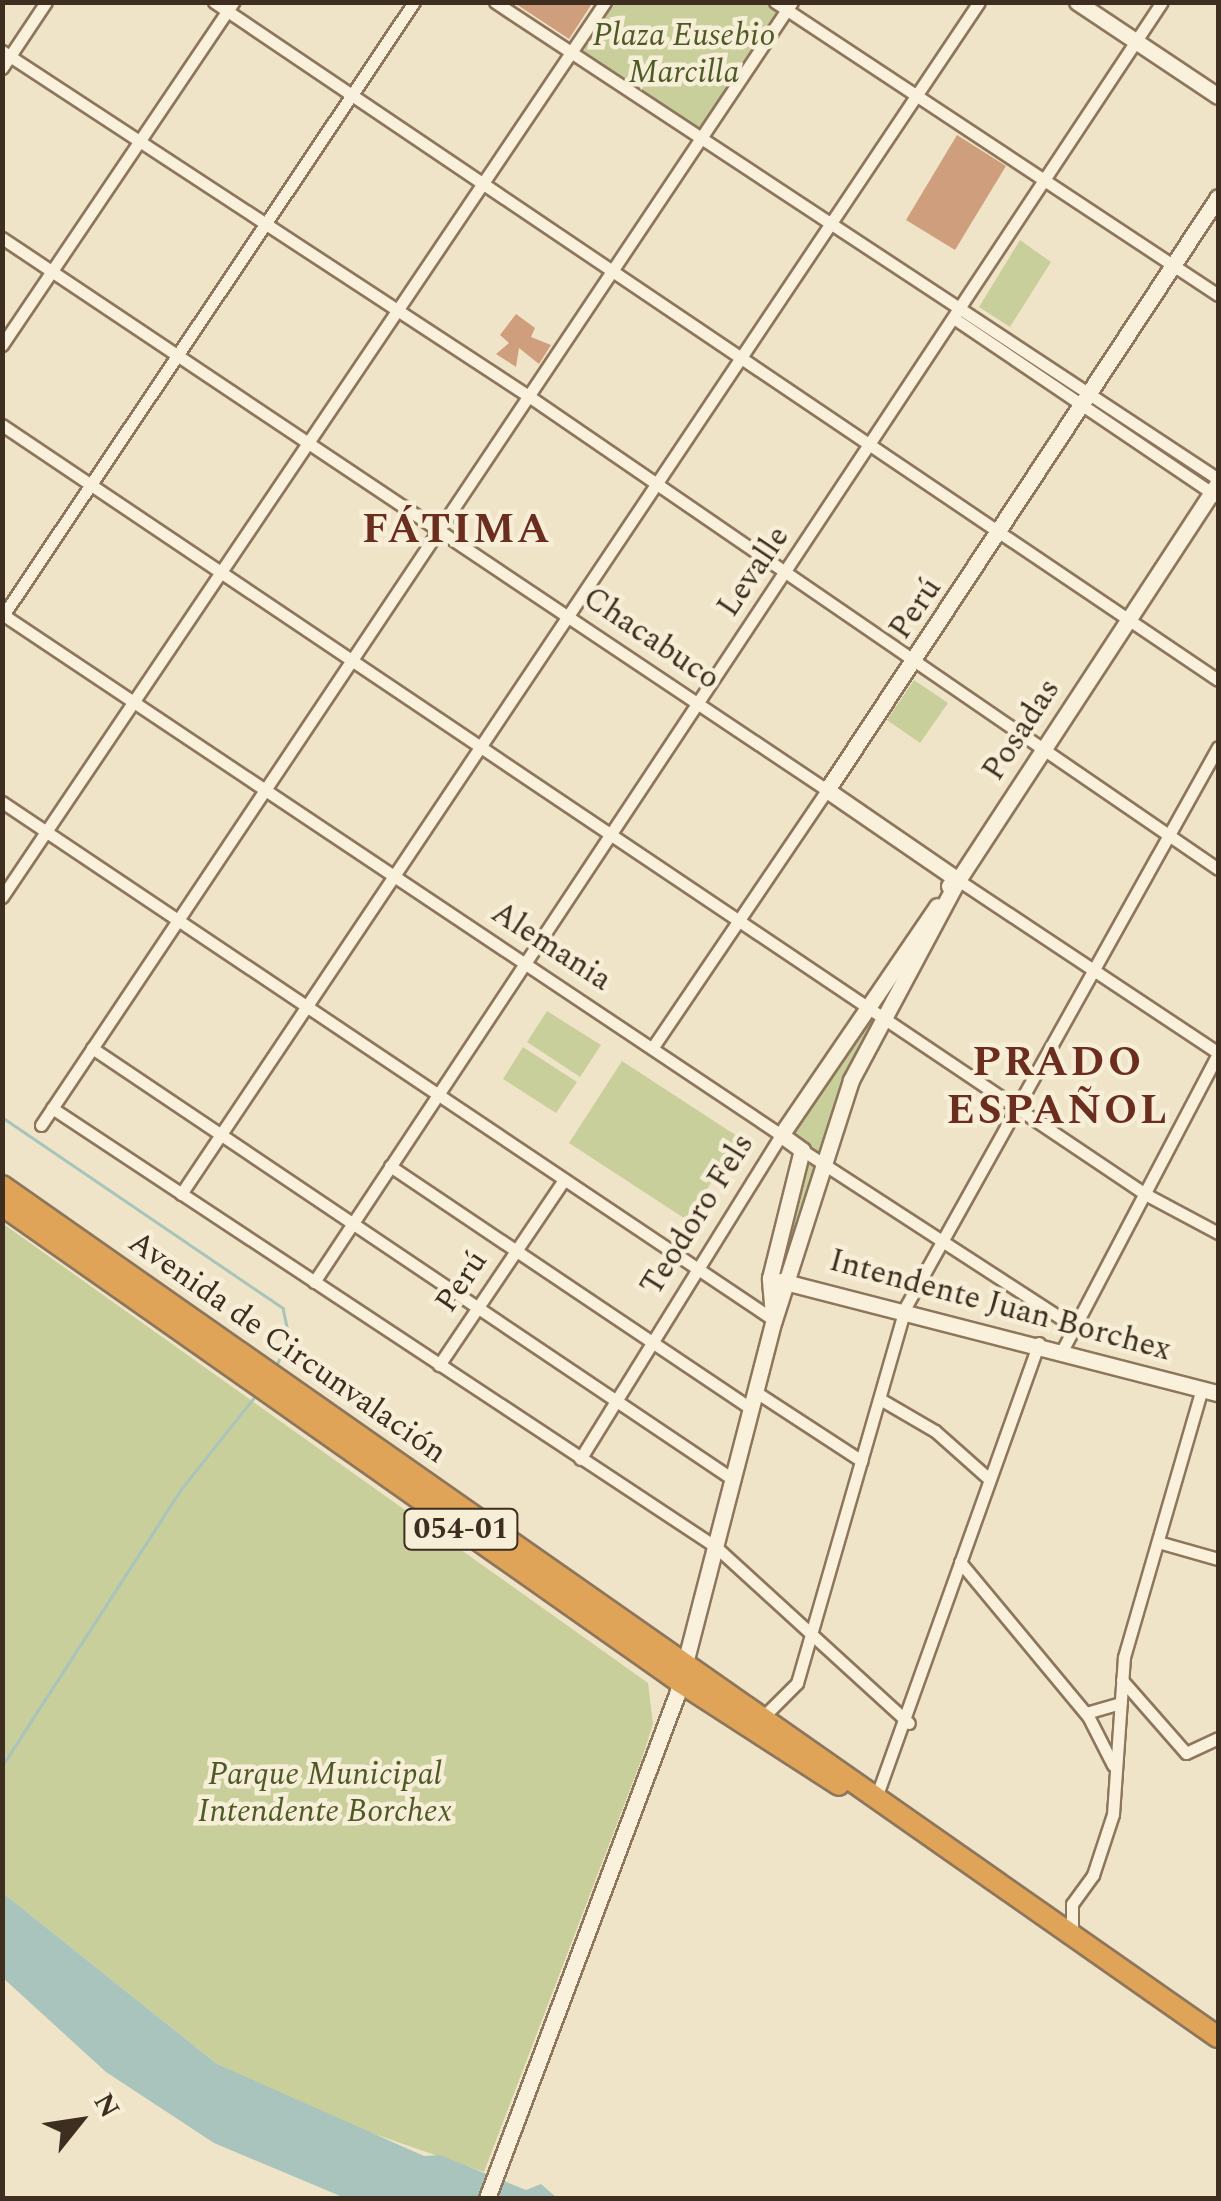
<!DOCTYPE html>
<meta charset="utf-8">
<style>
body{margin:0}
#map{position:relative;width:1221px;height:2201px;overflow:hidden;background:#f0e4c8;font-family:Spectral,serif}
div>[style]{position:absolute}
.green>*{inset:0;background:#c9cf9b}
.water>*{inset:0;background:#a9c4bc}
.stream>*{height:2.5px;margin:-1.25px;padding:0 1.25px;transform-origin:1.25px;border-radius:1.25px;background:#a9c4bc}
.building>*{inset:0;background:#cf9f7d}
.roads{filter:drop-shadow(2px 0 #8d765c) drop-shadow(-2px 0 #8d765c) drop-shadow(0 2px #8d765c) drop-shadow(0 -2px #8d765c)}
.street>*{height:11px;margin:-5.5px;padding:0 5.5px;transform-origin:5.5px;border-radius:5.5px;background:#faf1dc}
.secondary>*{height:15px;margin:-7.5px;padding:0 7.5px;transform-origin:7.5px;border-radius:7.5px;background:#faf1dc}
.highway>*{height:20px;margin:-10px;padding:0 10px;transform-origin:10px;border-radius:10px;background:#e0a458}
span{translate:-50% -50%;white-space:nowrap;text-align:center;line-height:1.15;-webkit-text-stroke:9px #f7eed8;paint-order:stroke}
.shield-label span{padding:2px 8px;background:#f7eed8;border:2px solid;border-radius:8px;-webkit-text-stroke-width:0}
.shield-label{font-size:30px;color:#3d2e20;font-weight:700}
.park-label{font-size:32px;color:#4d5a26;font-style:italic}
.street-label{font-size:32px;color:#3d2e20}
.district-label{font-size:42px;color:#6b2e1e;font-weight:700;letter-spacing:2.5px}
.frame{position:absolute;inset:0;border:5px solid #3d2e20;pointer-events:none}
.north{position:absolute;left:30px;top:2071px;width:100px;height:100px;-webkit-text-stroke:8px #f7eed8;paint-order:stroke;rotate:60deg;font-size:28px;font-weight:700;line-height:40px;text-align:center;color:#3d2e20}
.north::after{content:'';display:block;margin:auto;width:35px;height:45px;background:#3d2e20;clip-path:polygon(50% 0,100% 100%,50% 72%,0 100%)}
</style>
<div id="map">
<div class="green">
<div style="clip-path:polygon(768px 2px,778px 9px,698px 130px,580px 52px,612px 3px)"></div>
<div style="clip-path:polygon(1020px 240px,1051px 262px,1010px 327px,979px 307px)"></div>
<div style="clip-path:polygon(914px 680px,948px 703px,920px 743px,887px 720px)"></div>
<div style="clip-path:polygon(940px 901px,851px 1080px,788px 1278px,770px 1278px,802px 1150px,781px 1135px)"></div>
<div style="clip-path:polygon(547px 1011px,601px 1045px,580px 1077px,527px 1042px)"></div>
<div style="clip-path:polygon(523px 1047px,577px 1082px,556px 1113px,503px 1079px)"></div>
<div style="clip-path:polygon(622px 1061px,740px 1138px,687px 1220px,569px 1143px)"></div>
<div style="clip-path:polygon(2px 1223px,648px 1683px,653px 1724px,642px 1758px,484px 2172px,331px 2119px,217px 2064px,3px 1893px)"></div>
</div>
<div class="water">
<div style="clip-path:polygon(3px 1893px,217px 2064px,424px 2156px,440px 2155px,526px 2190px,541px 2184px,557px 2198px,345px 2198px,214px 2143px,106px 2072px,3px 1978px)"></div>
</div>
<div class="stream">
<div style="left:2px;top:1117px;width:340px;rotate:34.2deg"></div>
<div style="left:283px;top:1308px;width:29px;rotate:78deg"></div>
<div style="left:289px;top:1336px;width:29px;rotate:112deg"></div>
<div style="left:2px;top:1766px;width:331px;rotate:-57.1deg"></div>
<div style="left:182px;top:1488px;width:119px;rotate:-51.5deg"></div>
</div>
<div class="building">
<div style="clip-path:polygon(513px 2px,593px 2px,569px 39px)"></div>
<div style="clip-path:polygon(957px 135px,1006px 166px,955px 250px,906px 220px)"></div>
<div style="clip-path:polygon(516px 314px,535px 328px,531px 337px,551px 345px,539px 364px,519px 348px,516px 367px,496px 354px,509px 343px,500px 335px)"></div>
</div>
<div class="roads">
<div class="street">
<div style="left:214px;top:2px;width:1211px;rotate:34.03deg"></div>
<div style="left:495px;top:2px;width:866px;rotate:33.41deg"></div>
<div style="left:775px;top:2px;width:531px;rotate:33.48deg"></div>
<div style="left:2px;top:51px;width:631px;rotate:33.24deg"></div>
<div style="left:530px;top:397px;width:834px;rotate:34.45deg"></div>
<div style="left:2px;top:68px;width:79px;rotate:-56.3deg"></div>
<div style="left:2px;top:238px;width:993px;rotate:33.79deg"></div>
<div style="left:827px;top:790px;width:310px;rotate:124.1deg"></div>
<div style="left:958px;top:321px;width:314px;rotate:34.1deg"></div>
<div style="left:2px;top:345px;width:414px;rotate:-56deg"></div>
<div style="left:2px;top:425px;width:1378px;rotate:33.93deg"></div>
<div style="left:1145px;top:1194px;width:83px;rotate:28.1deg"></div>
<div style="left:2px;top:614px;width:937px;rotate:33.77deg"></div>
<div style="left:781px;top:1135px;width:381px;rotate:121.8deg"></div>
<div style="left:2px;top:617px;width:740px;rotate:-56.18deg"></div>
<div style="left:2px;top:802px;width:930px;rotate:33.86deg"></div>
<div style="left:955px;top:878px;width:316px;rotate:33.6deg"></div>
<div style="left:2px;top:897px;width:1079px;rotate:-56.03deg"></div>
<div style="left:92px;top:1048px;width:774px;rotate:33.94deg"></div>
<div style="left:52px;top:1108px;width:796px;rotate:33.47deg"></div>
<div style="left:716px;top:1547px;width:261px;rotate:42.4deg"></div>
<div style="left:41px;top:1125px;width:1351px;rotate:-56.23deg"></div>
<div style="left:802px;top:1150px;width:321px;rotate:33deg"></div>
<div style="left:390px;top:1166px;width:436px;rotate:33.9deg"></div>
<div style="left:181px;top:1194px;width:1434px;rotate:-56.2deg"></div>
<div style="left:314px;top:1282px;width:1535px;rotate:-56.48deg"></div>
<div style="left:1063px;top:1349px;width:333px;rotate:-62.3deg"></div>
<div style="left:439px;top:1365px;width:223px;rotate:-56deg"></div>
<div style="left:756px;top:1392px;width:126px;rotate:33.1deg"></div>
<div style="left:880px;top:1399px;width:64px;rotate:30.2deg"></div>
<div style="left:935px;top:1431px;width:71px;rotate:41.6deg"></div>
<div style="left:1158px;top:1542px;width:62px;rotate:15.8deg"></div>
<div style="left:960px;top:1562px;width:200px;rotate:50.3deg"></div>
<div style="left:1088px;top:1716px;width:55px;rotate:63deg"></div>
<div style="left:1122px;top:1680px;width:97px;rotate:48.8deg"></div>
<div style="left:1186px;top:1753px;width:35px;rotate:-25deg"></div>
<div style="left:1086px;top:1713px;width:36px;rotate:-16deg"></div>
<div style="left:763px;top:1717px;width:48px;rotate:-45deg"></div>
<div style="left:797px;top:1683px;width:390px;rotate:-73.9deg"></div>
<div style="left:905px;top:1308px;width:642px;rotate:-60.84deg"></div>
<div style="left:877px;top:1795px;width:480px;rotate:-70.3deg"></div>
<div style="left:1072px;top:1935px;width:31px;rotate:-90deg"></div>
<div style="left:1072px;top:1904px;width:36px;rotate:-54deg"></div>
<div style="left:1093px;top:1875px;width:64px;rotate:-71.8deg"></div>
<div style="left:1113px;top:1814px;width:157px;rotate:-86deg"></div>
<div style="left:1124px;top:1657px;width:280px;rotate:-73.8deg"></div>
</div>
<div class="secondary">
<div style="left:1077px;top:2px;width:169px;rotate:33.7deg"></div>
<div style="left:949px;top:886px;width:10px;rotate:-53deg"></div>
<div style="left:955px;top:878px;width:155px;rotate:-145.5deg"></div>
<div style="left:827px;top:790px;width:710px;rotate:-56.6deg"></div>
<div style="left:781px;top:1281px;width:451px;rotate:14.4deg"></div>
<div style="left:773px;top:1315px;width:37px;rotate:-95deg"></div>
<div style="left:770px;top:1278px;width:132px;rotate:-76deg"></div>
<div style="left:802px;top:1150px;width:26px;rotate:-144deg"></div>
<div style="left:781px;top:1135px;width:277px;rotate:-55.7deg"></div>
<div style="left:487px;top:2198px;width:539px;rotate:-69.34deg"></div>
<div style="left:677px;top:1694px;width:386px;rotate:-75.5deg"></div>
<div style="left:774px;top:1320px;width:252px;rotate:-72.2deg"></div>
<div style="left:851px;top:1080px;width:227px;rotate:-61.9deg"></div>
<div style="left:958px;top:880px;width:475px;rotate:-56.8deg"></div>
</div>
<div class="highway">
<div style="left:2px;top:1186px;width:1484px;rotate:34.99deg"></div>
<div style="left:2px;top:1205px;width:829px;rotate:35.13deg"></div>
<div style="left:680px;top:1682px;width:189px;rotate:32.9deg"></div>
</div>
</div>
<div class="shield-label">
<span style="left:461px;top:1529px">054-01</span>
</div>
<div class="park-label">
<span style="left:684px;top:55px">Plaza Eusebio<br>Marcilla</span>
<span style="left:325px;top:1794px">Parque Municipal<br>Intendente Borchex</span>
</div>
<div class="street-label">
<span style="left:754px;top:572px;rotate:-56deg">Levalle</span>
<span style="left:916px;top:609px;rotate:-56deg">Perú</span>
<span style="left:651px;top:639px;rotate:34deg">Chacabuco</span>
<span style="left:1022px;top:730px;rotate:-57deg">Posadas</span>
<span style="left:551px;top:947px;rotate:33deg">Alemania</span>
<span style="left:698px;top:1215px;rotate:-58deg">Teodoro Fels</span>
<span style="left:462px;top:1282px;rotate:-56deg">Perú</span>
<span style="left:1000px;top:1306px;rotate:15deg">Intendente Juan Borchex</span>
<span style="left:287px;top:1348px;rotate:35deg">Avenida de Circunvalación</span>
</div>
<div class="district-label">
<span style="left:457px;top:530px">FÁTIMA</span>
<span style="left:1058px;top:1087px">PRADO<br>ESPAÑOL</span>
</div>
<div class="frame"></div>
<div class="north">N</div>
</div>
